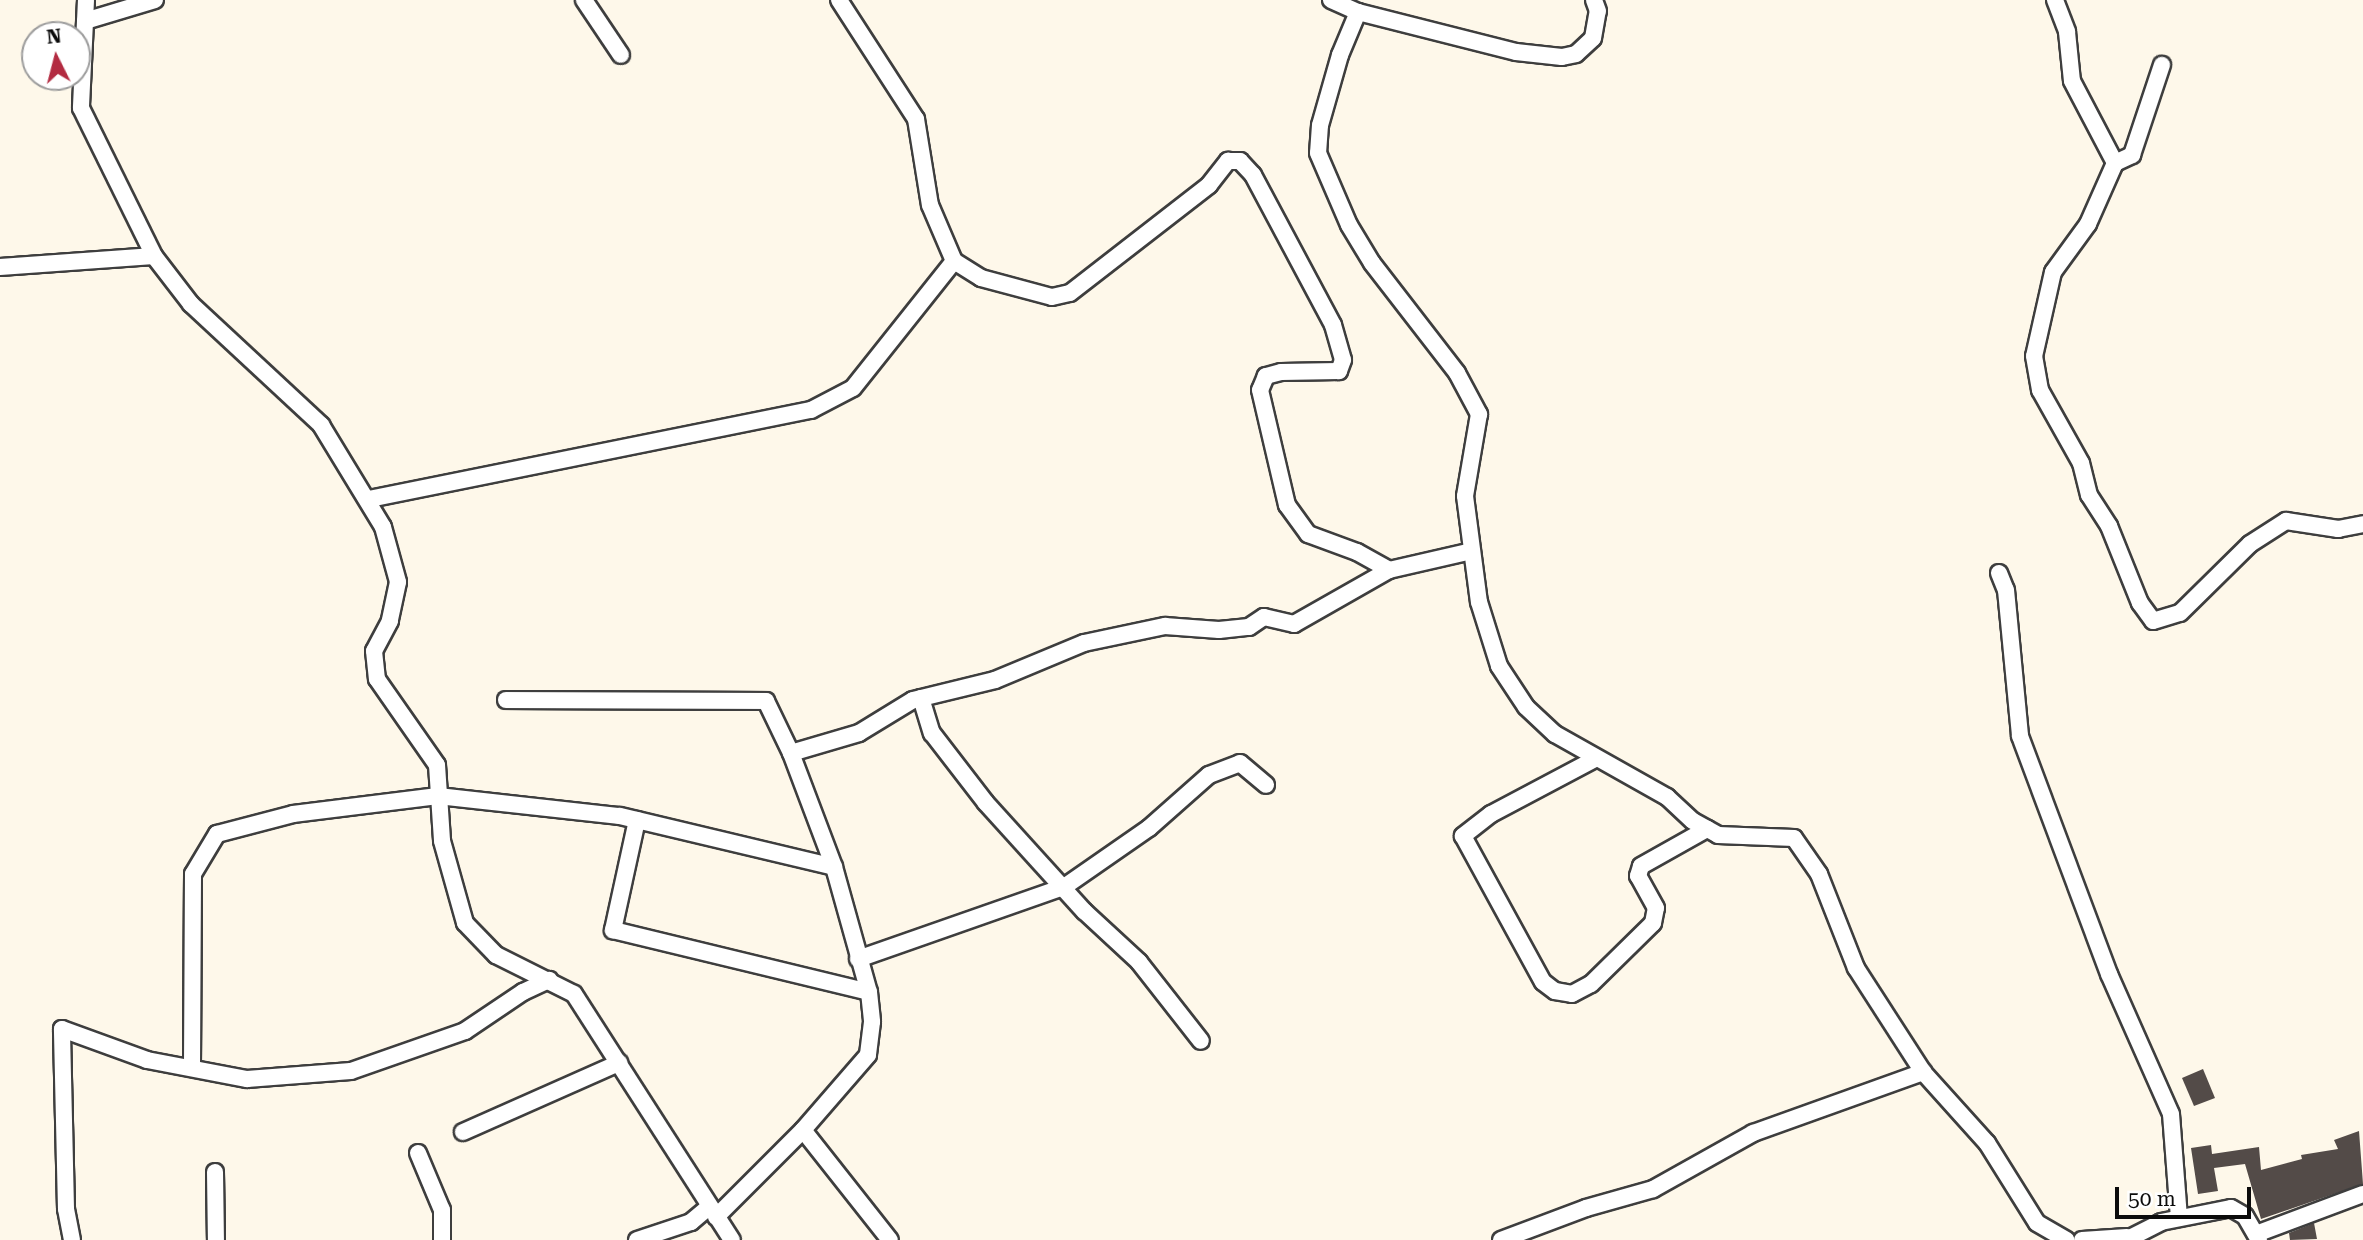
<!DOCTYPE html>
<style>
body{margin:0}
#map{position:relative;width:2363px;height:1240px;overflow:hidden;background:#fef8ea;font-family:"Roboto Serif",serif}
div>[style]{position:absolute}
.building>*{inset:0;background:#534b48}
.roads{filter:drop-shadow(2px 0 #3e3e3e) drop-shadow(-2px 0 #3e3e3e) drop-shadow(0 2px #3e3e3e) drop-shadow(0 -2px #3e3e3e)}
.street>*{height:16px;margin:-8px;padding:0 8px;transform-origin:8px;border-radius:8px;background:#fff}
span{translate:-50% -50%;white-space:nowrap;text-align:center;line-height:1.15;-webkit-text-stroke:7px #fff;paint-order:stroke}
.north{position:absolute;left:21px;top:21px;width:70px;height:70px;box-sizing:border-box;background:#fff;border:2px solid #9d9d9d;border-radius:50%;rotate:354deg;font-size:19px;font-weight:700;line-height:28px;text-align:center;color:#0b0b0b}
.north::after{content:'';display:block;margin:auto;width:24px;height:32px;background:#b32b41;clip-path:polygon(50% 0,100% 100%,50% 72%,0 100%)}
.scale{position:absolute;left:2115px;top:1187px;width:136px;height:32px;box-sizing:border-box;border:4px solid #0b0b0b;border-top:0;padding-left:9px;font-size:21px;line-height:24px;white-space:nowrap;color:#0b0b0b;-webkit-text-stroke:5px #fff;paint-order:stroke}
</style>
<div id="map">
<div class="building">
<div style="clip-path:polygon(2203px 1069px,2215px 1098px,2194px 1106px,2182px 1078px)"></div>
<div style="clip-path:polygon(2359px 1131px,2363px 1184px,2261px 1219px,2245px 1164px,2214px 1168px,2218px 1191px,2198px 1194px,2191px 1148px,2211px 1145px,2212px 1154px,2259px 1147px,2261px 1170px,2302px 1159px,2301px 1155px,2338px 1149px,2334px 1140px)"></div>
<div style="clip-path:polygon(2314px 1223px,2317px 1239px,2290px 1240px,2289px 1233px)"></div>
</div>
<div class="roads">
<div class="street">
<div style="left:86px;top:0;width:108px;rotate:92.7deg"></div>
<div style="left:81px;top:108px;width:165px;rotate:63.7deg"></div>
<div style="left:154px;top:256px;width:61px;rotate:52.4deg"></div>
<div style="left:191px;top:304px;width:178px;rotate:42.9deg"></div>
<div style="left:321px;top:425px;width:119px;rotate:58.7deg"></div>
<div style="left:383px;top:527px;width:57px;rotate:74.7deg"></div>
<div style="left:398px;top:582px;width:40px;rotate:102deg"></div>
<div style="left:390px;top:621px;width:34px;rotate:118deg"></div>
<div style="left:374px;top:651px;width:28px;rotate:84deg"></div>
<div style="left:377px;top:679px;width:105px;rotate:55.1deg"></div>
<div style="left:437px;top:765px;width:76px;rotate:86.2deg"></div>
<div style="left:442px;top:841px;width:85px;rotate:74.3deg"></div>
<div style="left:465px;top:923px;width:45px;rotate:45.9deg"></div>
<div style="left:496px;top:955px;width:87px;rotate:26.6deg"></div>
<div style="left:574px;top:994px;width:292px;rotate:57.3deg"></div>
<div style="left:584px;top:0;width:66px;rotate:56.1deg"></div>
<div style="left:839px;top:0;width:142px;rotate:57.1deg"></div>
<div style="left:916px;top:119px;width:87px;rotate:80.8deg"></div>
<div style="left:930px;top:205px;width:61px;rotate:66.8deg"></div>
<div style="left:954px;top:261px;width:32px;rotate:32deg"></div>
<div style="left:981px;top:278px;width:73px;rotate:15deg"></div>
<div style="left:1052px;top:297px;width:18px;rotate:-13deg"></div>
<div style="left:1070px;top:293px;width:176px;rotate:-37.8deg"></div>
<div style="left:1209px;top:185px;width:31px;rotate:-52deg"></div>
<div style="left:1228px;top:161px;width:12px"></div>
<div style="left:1240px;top:161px;width:19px;rotate:47deg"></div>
<div style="left:1253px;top:175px;width:170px;rotate:61.9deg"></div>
<div style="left:1333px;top:325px;width:36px;rotate:74deg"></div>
<div style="left:1343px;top:360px;width:12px;rotate:110deg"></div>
<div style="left:1339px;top:371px;width:58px;rotate:179deg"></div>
<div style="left:1281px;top:372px;width:16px;rotate:165deg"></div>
<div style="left:1266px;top:376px;width:15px;rotate:113deg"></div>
<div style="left:1260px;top:390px;width:118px;rotate:76.8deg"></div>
<div style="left:1287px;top:505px;width:36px;rotate:54deg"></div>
<div style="left:1308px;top:534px;width:52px;rotate:20.2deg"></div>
<div style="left:1357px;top:552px;width:37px;rotate:29deg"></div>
<div style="left:1331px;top:0;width:30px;rotate:24deg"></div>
<div style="left:1358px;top:12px;width:47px;rotate:112.7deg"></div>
<div style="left:1340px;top:55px;width:73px;rotate:105.9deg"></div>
<div style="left:1320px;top:125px;width:28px;rotate:94deg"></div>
<div style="left:1318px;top:153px;width:78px;rotate:66.7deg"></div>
<div style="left:1349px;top:225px;width:44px;rotate:58.8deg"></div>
<div style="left:1372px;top:263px;width:139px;rotate:52.3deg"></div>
<div style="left:1457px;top:373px;width:47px;rotate:61.8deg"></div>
<div style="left:1479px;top:414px;width:83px;rotate:99.7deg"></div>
<div style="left:1465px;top:496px;width:107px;rotate:82.5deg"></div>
<div style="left:1479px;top:602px;width:67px;rotate:72.6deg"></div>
<div style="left:1499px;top:666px;width:49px;rotate:56.6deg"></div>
<div style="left:1526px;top:707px;width:40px;rotate:43deg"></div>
<div style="left:1555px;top:734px;width:129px;rotate:29.4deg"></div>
<div style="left:1667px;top:797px;width:35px;rotate:43deg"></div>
<div style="left:1693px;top:821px;width:29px;rotate:29deg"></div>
<div style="left:1718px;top:835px;width:76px;rotate:2.3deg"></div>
<div style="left:1794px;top:838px;width:44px;rotate:55.2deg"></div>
<div style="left:1819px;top:874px;width:101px;rotate:68.5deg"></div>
<div style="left:1856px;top:968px;width:124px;rotate:57.2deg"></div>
<div style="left:1923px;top:1072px;width:96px;rotate:48deg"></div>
<div style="left:1987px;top:1143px;width:94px;rotate:58deg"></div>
<div style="left:2037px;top:1223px;width:34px;rotate:30deg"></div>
<div style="left:2055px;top:0;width:34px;rotate:69deg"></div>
<div style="left:2067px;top:32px;width:49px;rotate:84.2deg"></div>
<div style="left:2072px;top:81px;width:93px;rotate:62.3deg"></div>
<div style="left:2115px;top:163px;width:67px;rotate:113.9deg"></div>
<div style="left:2088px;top:224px;width:59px;rotate:126.1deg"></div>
<div style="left:2053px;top:272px;width:86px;rotate:102.7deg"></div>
<div style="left:2034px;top:356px;width:35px;rotate:80deg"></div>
<div style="left:2040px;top:390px;width:84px;rotate:60.7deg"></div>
<div style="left:2081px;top:463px;width:33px;rotate:76deg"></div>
<div style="left:2089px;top:495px;width:37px;rotate:57deg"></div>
<div style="left:2109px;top:526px;width:83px;rotate:68.1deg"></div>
<div style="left:2140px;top:603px;width:22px;rotate:54deg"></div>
<div style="left:2153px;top:621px;width:28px;rotate:-17deg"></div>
<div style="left:2180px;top:613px;width:98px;rotate:-44.6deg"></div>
<div style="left:2250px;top:544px;width:43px;rotate:-32.6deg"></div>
<div style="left:2286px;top:521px;width:53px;rotate:8.7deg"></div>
<div style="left:2338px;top:529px;width:25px;rotate:-11deg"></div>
<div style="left:1358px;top:12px;width:163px;rotate:14.2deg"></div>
<div style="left:1516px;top:52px;width:46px;rotate:6.2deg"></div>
<div style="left:1562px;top:57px;width:14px;rotate:-12deg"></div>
<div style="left:1576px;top:54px;width:23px;rotate:-43deg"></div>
<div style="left:1593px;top:38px;width:27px;rotate:-80deg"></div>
<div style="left:1598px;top:11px;width:12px;rotate:-110deg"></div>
<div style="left:85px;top:21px;width:73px;rotate:-16.7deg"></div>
<div style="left:2115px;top:163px;width:19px;rotate:-25deg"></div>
<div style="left:2132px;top:155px;width:95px;rotate:-71.6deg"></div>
<div style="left:0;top:267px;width:154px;rotate:-4.1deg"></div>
<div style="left:369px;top:499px;width:451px;rotate:-11.4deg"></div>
<div style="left:811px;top:410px;width:47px;rotate:-27.6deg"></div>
<div style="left:853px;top:388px;width:162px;rotate:-51.5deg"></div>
<div style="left:1999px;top:573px;width:18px;rotate:68deg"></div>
<div style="left:2006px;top:590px;width:147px;rotate:84.5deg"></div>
<div style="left:2020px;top:736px;width:254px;rotate:69.5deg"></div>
<div style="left:2109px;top:974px;width:153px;rotate:66.1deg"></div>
<div style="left:2171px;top:1114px;width:104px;rotate:85.6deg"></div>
<div style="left:921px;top:698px;width:37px;rotate:73deg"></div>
<div style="left:932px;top:733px;width:88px;rotate:52.4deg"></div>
<div style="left:986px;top:803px;width:146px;rotate:47.8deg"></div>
<div style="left:1084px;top:911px;width:75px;rotate:42.8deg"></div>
<div style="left:1139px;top:962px;width:100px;rotate:51.9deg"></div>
<div style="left:506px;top:700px;width:260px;rotate:0.2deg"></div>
<div style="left:766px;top:701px;width:58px;rotate:64.3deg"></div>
<div style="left:791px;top:753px;width:122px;rotate:69.3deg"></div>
<div style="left:834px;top:867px;width:130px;rotate:74.4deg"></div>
<div style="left:869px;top:992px;width:30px;rotate:84deg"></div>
<div style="left:872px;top:1022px;width:33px;rotate:97deg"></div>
<div style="left:868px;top:1055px;width:99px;rotate:130.9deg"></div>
<div style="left:803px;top:1130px;width:123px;rotate:135deg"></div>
<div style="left:791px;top:753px;width:71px;rotate:-16.4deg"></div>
<div style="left:859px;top:733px;width:63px;rotate:-31.4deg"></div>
<div style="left:913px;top:700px;width:84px;rotate:-13.7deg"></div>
<div style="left:995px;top:680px;width:96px;rotate:-22.6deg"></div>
<div style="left:1084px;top:643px;width:83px;rotate:-11.9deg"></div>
<div style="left:1165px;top:626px;width:54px;rotate:4.2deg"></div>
<div style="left:1219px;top:630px;width:30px;rotate:-6deg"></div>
<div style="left:1249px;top:627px;width:18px;rotate:-34deg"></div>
<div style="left:1264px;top:617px;width:31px;rotate:13deg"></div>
<div style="left:1294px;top:624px;width:109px;rotate:-29.6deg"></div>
<div style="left:1389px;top:570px;width:85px;rotate:-12.9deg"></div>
<div style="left:1595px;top:759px;width:118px;rotate:152.1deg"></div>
<div style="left:1491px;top:814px;width:36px;rotate:142deg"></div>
<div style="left:1463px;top:836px;width:166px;rotate:61.3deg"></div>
<div style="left:1543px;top:982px;width:15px;rotate:37deg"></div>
<div style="left:1555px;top:991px;width:17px;rotate:10deg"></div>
<div style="left:1572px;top:994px;width:21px;rotate:-28deg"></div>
<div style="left:1591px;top:984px;width:87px;rotate:-44.5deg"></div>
<div style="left:1653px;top:923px;width:15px;rotate:-79deg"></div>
<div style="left:1656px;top:908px;width:37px;rotate:-119deg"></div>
<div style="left:1638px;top:876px;width:10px;rotate:-73deg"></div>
<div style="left:1641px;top:866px;width:76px;rotate:-29.3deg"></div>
<div style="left:637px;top:820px;width:113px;rotate:102.3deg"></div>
<div style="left:613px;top:930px;width:263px;rotate:13.6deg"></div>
<div style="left:858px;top:959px;width:218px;rotate:-19.3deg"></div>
<div style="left:1064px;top:887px;width:103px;rotate:-34.8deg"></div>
<div style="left:1149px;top:828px;width:80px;rotate:-41.5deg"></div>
<div style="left:1209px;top:775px;width:33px;rotate:-21deg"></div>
<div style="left:1240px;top:763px;width:34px;rotate:40deg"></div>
<div style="left:192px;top:1066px;width:192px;rotate:-89.7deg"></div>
<div style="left:193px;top:874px;width:47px;rotate:-59deg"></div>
<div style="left:217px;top:834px;width:79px;rotate:-14.7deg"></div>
<div style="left:293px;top:814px;width:146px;rotate:-7.1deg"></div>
<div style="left:438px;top:796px;width:183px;rotate:6.3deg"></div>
<div style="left:620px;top:816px;width:220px;rotate:13.4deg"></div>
<div style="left:803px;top:1130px;width:140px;rotate:51.7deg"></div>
<div style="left:463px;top:1132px;width:171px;rotate:-23.9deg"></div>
<div style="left:418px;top:1153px;width:62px;rotate:67.2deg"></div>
<div style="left:442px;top:1210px;width:30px;rotate:90deg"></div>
<div style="left:215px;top:1172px;width:68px;rotate:89.2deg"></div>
<div style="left:2256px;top:1234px;width:114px;rotate:-20.5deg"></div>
<div style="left:72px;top:1240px;width:32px;rotate:-101deg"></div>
<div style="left:66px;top:1209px;width:180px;rotate:-91.3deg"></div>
<div style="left:62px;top:1029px;width:90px;rotate:20deg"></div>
<div style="left:147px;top:1060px;width:102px;rotate:10.8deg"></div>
<div style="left:247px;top:1079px;width:104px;rotate:-4.4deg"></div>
<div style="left:351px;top:1071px;width:121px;rotate:-19.3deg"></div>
<div style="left:465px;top:1031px;width:70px;rotate:-33.9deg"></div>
<div style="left:523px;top:992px;width:29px;rotate:-25deg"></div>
<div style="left:637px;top:1240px;width:57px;rotate:-18.4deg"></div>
<div style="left:691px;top:1222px;width:23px;rotate:-40deg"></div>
<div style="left:1501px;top:1240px;width:91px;rotate:-20.6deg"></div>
<div style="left:1586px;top:1208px;width:70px;rotate:-15.8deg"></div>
<div style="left:1653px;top:1189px;width:115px;rotate:-29.2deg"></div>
<div style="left:1753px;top:1133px;width:181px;rotate:-19.7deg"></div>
<div style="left:2082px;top:1240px;width:45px;rotate:-3.8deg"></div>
<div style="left:2126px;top:1240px;width:39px;rotate:-27deg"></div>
<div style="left:2161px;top:1222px;width:71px;rotate:-11.3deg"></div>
<div style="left:2231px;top:1208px;width:16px;rotate:30deg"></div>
<div style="left:2245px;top:1216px;width:28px;rotate:60deg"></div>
</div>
</div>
<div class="north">N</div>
<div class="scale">50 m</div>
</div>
